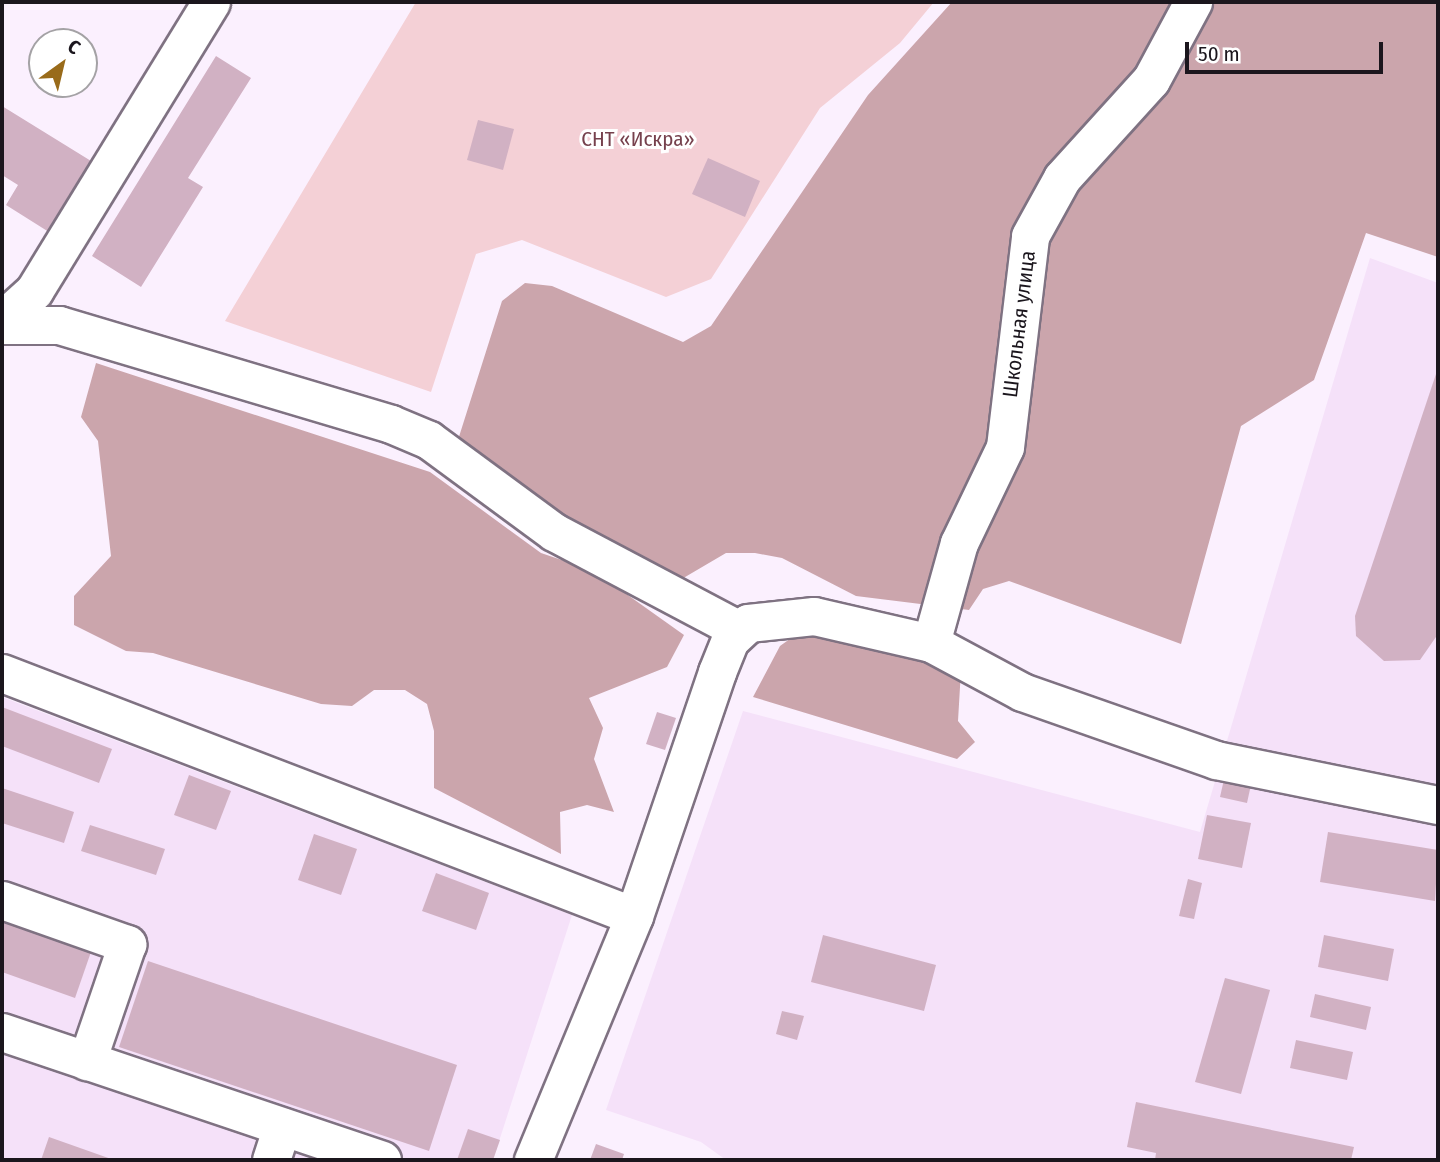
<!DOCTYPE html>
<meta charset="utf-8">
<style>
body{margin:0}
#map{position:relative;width:1440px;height:1162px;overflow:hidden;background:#fbf0fe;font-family:"Fira Sans Condensed",sans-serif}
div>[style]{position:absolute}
.built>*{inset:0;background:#f5e1f9}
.green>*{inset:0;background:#f4d0d6}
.forest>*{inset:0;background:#cba5ac}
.building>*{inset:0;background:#d1b1c3}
.roads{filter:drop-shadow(2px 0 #7f7282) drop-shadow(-2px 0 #7f7282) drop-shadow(0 2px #7f7282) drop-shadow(0 -2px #7f7282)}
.minor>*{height:37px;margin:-18.5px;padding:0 18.5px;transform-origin:18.5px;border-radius:18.5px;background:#fff}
span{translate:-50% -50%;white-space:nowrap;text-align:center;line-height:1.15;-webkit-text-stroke:6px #fff;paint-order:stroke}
.park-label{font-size:21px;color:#76414d}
.street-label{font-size:21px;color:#1b161d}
.frame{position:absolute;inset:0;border:4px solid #1b161d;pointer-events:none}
.north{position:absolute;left:28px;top:28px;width:70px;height:70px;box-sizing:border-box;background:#fff;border:2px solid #a4a2a5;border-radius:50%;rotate:34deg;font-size:19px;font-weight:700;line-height:28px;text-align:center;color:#1b161d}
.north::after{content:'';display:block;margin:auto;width:24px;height:32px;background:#996b1a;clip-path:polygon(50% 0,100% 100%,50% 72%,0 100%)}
.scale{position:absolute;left:1185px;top:42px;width:198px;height:32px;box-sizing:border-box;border:4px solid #1b161d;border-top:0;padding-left:9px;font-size:21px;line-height:24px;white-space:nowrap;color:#1b161d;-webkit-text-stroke:5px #fff;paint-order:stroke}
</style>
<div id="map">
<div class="built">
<div style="clip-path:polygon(1370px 258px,1438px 283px,1438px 1160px,726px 1160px,701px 1142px,606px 1110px,743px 711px,1200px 832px)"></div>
<div style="clip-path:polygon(2px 697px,572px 915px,493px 1160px,2px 1160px)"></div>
</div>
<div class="green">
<div style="clip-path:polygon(416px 2px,934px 2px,900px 43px,820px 108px,711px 279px,666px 297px,522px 240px,476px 254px,431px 392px,225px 321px)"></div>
</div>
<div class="forest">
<div style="clip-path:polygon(952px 2px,1438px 2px,1438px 257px,1366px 233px,1314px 380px,1241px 426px,1181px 644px,1009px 581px,983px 589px,969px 610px,856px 596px,782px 558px,755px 553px,726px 553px,680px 580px,554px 509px,457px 443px,502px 301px,525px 283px,552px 286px,683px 342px,711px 326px,868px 95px)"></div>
<div style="clip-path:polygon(96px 363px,430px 472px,541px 553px,594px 571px,684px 635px,667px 667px,589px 698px,603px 728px,594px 759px,614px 812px,587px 805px,560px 812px,561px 854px,434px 788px,434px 731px,427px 704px,405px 690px,374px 690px,352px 706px,321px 704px,153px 653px,126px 651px,74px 625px,74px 596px,111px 556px,98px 441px,81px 417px)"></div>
<div style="clip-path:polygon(821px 632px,961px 670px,958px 721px,975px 742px,957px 759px,753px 697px,780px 646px,794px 636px)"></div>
</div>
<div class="building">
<div style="clip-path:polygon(216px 56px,251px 78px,188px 178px,203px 187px,141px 287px,92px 256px)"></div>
<div style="clip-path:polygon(2px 106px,104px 169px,60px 239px,6px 205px,18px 185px,2px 175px)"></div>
<div style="clip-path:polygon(478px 120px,514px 129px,503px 170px,467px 160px)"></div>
<div style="clip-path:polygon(708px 158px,760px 181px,745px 217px,692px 194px)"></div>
<div style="clip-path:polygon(1436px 374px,1438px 634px,1420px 660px,1384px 661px,1356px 636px,1355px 616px)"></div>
<div style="clip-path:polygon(2px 707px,112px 749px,99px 783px,2px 746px)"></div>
<div style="clip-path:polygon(657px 712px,676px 718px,665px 750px,646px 744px)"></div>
<div style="clip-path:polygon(189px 775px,231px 791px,216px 830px,174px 815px)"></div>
<div style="clip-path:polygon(1225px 775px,1252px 780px,1247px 803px,1220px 797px)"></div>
<div style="clip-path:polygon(2px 788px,74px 812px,64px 843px,2px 823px)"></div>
<div style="clip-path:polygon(1207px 815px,1251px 823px,1242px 868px,1198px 859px)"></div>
<div style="clip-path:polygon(90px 825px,165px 849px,156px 875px,81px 851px)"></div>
<div style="clip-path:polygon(1328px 832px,1438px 850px,1435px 901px,1320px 882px)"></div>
<div style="clip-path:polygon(314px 834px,357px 849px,341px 895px,298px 880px)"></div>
<div style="clip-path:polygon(436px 873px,489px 893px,476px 930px,422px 911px)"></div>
<div style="clip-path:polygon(1188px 879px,1202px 883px,1194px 919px,1179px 916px)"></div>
<div style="clip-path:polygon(2px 916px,92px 949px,75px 998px,2px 972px)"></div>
<div style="clip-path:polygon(823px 935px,936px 965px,924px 1011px,811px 982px)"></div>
<div style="clip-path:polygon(1324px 935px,1394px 949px,1388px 981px,1318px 967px)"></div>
<div style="clip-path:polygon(148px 961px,457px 1065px,429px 1151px,119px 1047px)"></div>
<div style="clip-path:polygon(1225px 978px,1270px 990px,1241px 1094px,1195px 1082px)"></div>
<div style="clip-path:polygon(1315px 994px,1371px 1007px,1366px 1030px,1310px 1017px)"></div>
<div style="clip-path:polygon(782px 1011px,804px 1016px,797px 1040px,776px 1034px)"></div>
<div style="clip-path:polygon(1296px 1040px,1353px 1052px,1347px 1080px,1290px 1068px)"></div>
<div style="clip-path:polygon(1136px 1102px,1354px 1147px,1351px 1160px,1155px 1160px,1156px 1153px,1127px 1147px)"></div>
<div style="clip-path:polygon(468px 1129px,500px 1140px,493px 1160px,457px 1160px)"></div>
<div style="clip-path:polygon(49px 1137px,114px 1160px,41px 1160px)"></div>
<div style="clip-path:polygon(596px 1144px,624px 1154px,622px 1160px,590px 1160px)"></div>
</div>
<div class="roads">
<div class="minor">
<div style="left:2px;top:320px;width:43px;rotate:-42.2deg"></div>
<div style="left:34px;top:291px;width:339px;rotate:-58.5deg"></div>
<div style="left:2px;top:325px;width:57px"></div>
<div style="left:59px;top:325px;width:346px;rotate:16.6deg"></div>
<div style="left:391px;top:424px;width:41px;rotate:22.8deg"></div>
<div style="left:429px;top:440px;width:155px;rotate:36.4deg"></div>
<div style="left:554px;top:532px;width:209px;rotate:27.9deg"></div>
<div style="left:931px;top:643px;width:104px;rotate:-74.4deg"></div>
<div style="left:959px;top:543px;width:106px;rotate:-64.4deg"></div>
<div style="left:1005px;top:447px;width:212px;rotate:-83.2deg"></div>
<div style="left:1030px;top:236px;width:66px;rotate:-61.1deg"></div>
<div style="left:1062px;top:178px;width:132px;rotate:-47.8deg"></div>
<div style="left:1151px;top:80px;width:89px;rotate:-61.7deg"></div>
<div style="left:2px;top:673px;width:677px;rotate:21.03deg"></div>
<div style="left:2px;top:900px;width:133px;rotate:19.4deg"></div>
<div style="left:127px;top:944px;width:124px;rotate:108.9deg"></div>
<div style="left:2px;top:1032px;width:401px;rotate:18.6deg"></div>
<div style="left:271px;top:1160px;width:35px;rotate:-72deg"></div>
<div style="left:533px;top:1160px;width:264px;rotate:-67.5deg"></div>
<div style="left:634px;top:916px;width:258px;rotate:-71.2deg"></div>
<div style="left:717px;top:672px;width:35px;rotate:-68deg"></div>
<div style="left:730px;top:640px;width:25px;rotate:-43deg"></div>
<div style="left:748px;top:623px;width:66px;rotate:-6.1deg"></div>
<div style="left:814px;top:616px;width:120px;rotate:13deg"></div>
<div style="left:931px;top:643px;width:103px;rotate:28.3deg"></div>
<div style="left:1022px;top:692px;width:206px;rotate:19.3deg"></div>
<div style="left:1216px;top:760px;width:227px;rotate:11.5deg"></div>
</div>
</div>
<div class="park-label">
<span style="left:638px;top:139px">СНТ «Искра»</span>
</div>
<div class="street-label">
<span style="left:1019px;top:324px;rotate:-83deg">Школьная улица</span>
</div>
<div class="frame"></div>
<div class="north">С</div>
<div class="scale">50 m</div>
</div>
